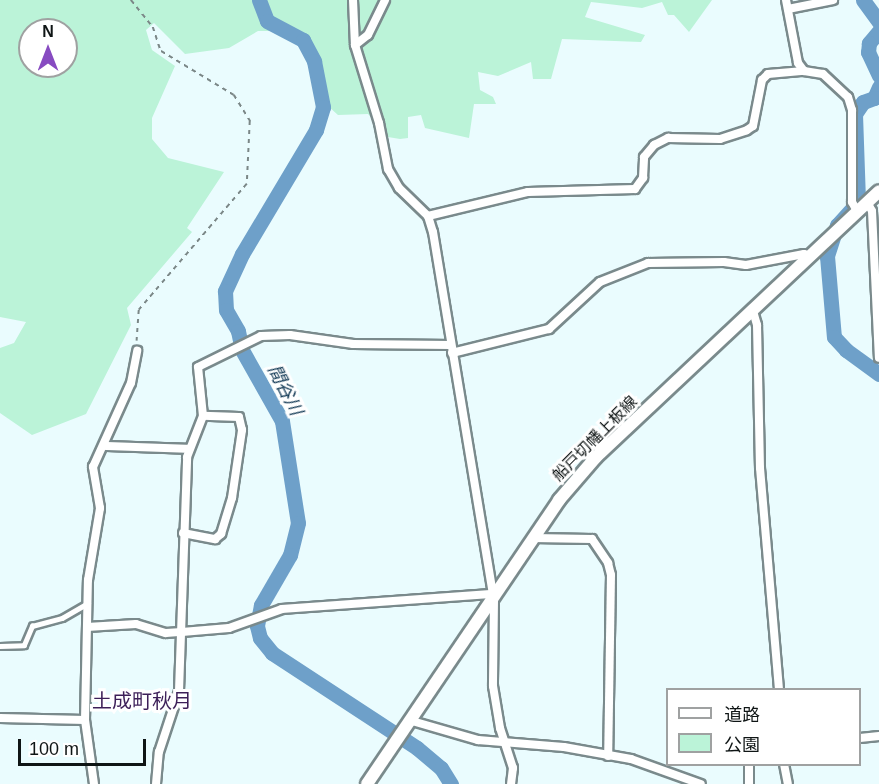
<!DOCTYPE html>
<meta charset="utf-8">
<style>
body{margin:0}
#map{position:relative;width:879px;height:784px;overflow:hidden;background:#eafcfe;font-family:Arial,"Noto Sans JP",sans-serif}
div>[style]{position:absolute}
.green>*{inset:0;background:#bbf3d8}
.river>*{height:15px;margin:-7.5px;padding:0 7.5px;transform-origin:7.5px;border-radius:7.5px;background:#6ea0c9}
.path>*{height:1.5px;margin-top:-0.75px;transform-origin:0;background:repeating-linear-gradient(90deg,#7b8787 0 4.5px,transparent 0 9px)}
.roads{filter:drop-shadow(2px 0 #7a8a8c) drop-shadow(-2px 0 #7a8a8c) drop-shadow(0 2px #7a8a8c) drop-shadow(0 -2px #7a8a8c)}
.lane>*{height:4.5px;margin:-2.25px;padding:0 2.25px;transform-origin:2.25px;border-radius:2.25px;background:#fff}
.street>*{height:8px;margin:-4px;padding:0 4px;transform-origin:4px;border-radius:4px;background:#fff}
.secondary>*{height:12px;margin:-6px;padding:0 6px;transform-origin:6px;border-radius:6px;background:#fff}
span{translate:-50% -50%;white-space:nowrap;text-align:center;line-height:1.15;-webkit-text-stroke:6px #fff;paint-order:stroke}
.street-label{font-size:16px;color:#0f1515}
.water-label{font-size:18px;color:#0e3652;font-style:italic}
.quarter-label{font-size:20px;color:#3c1f58}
.legend{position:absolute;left:666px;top:688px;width:195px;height:78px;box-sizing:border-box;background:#fff;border:2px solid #9fa1a1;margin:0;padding:8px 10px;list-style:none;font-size:18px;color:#0f1515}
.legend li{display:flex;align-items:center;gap:12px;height:30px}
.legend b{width:30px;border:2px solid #9fa1a1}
.north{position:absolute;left:18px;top:18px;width:60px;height:60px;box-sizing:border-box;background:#fff;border:2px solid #9fa1a1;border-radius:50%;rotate:0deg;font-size:16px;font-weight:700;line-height:24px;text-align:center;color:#0f1515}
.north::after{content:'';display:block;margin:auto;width:21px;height:27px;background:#874bc1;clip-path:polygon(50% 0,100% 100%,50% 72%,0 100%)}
.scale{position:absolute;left:18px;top:739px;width:128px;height:27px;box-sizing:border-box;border:3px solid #0f1515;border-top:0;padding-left:8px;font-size:18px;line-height:21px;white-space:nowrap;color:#0f1515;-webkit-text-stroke:4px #fff;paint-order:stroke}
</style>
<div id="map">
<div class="green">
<div style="clip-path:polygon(evenodd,0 0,712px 0,689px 32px,674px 15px,668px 15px,662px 2px,642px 8px,591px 2px,585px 17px,645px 35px,641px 42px,562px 39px,551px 79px,533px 79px,531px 62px,498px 76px,478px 72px,480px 90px,493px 97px,496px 104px,474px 104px,469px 138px,425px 128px,421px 115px,408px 117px,408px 138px,400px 139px,388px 137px,368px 114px,338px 115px,328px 106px,320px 64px,294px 40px,272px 31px,258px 31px,229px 48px,185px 54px,154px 23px,146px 30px,152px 50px,175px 66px,152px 118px,152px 139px,168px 158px,224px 172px,187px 228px,192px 232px,127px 308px,131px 325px,86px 414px,32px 435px,0 413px,0 348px,14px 343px,26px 322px,0 317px,0 0,30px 30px,66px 30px,66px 66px,30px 66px,30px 30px)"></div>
</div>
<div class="river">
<div style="left:259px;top:0;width:22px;rotate:69deg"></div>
<div style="left:267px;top:21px;width:41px;rotate:27.8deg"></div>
<div style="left:303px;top:40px;width:24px;rotate:62deg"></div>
<div style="left:314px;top:61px;width:47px;rotate:78.9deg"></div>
<div style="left:323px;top:107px;width:24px;rotate:107deg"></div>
<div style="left:316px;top:130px;width:144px;rotate:120.8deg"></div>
<div style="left:242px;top:254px;width:41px;rotate:114.7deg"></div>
<div style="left:225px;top:291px;width:19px;rotate:87deg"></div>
<div style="left:226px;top:310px;width:24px;rotate:60deg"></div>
<div style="left:238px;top:331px;width:19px;rotate:78deg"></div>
<div style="left:242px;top:350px;width:81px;rotate:60.6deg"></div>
<div style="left:282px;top:421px;width:103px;rotate:81.1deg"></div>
<div style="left:298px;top:523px;width:33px;rotate:104deg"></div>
<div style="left:290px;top:555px;width:58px;rotate:120.1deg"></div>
<div style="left:261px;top:605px;width:21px;rotate:101deg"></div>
<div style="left:257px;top:626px;width:12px;rotate:76deg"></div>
<div style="left:260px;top:638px;width:19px;rotate:51deg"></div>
<div style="left:272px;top:653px;width:173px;rotate:33.2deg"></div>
<div style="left:417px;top:748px;width:31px;rotate:40deg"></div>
<div style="left:441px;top:768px;width:19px;rotate:58deg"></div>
<div style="left:863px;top:0;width:27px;rotate:54deg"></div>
<div style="left:879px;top:31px;width:16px;rotate:130deg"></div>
<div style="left:869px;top:43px;width:9px;rotate:96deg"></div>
<div style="left:868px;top:52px;width:26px;rotate:65deg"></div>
<div style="left:879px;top:87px;width:12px;rotate:114deg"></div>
<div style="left:874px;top:98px;width:12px;rotate:160deg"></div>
<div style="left:863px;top:102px;width:14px;rotate:124deg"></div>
<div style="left:855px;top:114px;width:88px;rotate:88deg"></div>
<div style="left:858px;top:202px;width:31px;rotate:132deg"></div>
<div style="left:837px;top:225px;width:33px;rotate:108deg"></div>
<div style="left:827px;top:256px;width:81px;rotate:85.1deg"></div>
<div style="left:834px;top:337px;width:18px;rotate:47deg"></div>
<div style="left:846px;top:350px;width:41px;rotate:36deg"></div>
</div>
<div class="path">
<div style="left:131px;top:0;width:35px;rotate:51deg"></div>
<div style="left:153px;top:27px;width:25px;rotate:72deg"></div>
<div style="left:161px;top:51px;width:85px;rotate:31.1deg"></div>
<div style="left:234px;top:95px;width:31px;rotate:58deg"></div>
<div style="left:250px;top:121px;width:63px;rotate:92.7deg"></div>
<div style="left:247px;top:184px;width:166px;rotate:130.6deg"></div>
<div style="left:139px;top:310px;width:31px;rotate:94deg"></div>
</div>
<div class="roads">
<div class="lane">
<div style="left:0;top:646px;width:24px;rotate:-2deg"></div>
<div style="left:24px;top:645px;width:21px;rotate:-67deg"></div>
<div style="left:32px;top:626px;width:31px;rotate:-15deg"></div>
<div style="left:62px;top:618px;width:30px;rotate:-30deg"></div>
</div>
<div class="street">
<div style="left:353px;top:0;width:45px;rotate:87.5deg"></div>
<div style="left:355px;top:45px;width:82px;rotate:72.9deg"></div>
<div style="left:379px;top:123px;width:47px;rotate:78.9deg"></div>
<div style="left:388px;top:169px;width:22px;rotate:60deg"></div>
<div style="left:399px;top:188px;width:40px;rotate:44deg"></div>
<div style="left:428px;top:216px;width:17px;rotate:73deg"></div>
<div style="left:433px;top:232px;width:373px;rotate:80.6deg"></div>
<div style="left:494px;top:600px;width:86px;rotate:90.7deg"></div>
<div style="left:493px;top:686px;width:43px;rotate:80.5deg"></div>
<div style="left:500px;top:728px;width:42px;rotate:72deg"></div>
<div style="left:513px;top:768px;width:16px;rotate:97deg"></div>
<div style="left:786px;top:0;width:64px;rotate:79.2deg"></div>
<div style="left:798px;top:63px;width:10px;rotate:53deg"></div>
<div style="left:788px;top:9px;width:46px;rotate:-11.3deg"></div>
<div style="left:355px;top:45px;width:16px;rotate:-38deg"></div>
<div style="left:368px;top:35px;width:39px;rotate:-64deg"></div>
<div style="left:867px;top:202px;width:10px;rotate:61deg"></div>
<div style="left:872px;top:211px;width:147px;rotate:87.3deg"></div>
<div style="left:428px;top:216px;width:103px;rotate:-13.5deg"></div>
<div style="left:528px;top:192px;width:107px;rotate:-1.6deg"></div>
<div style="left:635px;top:189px;width:14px;rotate:-54deg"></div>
<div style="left:643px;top:178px;width:21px;rotate:-87deg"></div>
<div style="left:644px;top:157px;width:16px;rotate:-50deg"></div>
<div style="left:654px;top:145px;width:16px;rotate:-27deg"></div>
<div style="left:668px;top:138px;width:52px;rotate:1.1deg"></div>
<div style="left:720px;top:139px;width:28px;rotate:-18deg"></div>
<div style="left:747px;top:130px;width:7px;rotate:-34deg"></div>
<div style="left:753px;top:126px;width:47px;rotate:-78.9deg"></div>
<div style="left:762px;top:80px;width:8px;rotate:-45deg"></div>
<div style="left:768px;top:74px;width:36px;rotate:-5deg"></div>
<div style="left:804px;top:71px;width:19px;rotate:9deg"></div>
<div style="left:823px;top:74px;width:34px;rotate:43deg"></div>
<div style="left:848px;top:97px;width:14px;rotate:73deg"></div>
<div style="left:852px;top:110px;width:92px;rotate:90deg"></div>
<div style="left:852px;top:202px;width:10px;rotate:61deg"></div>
<div style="left:753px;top:311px;width:15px;rotate:74deg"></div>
<div style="left:757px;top:325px;width:143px;rotate:88.8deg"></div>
<div style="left:760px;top:468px;width:223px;rotate:85.1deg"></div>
<div style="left:452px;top:353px;width:100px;rotate:-13.9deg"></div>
<div style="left:549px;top:329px;width:69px;rotate:-42.7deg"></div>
<div style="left:600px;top:282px;width:52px;rotate:-21.6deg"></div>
<div style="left:648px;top:263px;width:76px;rotate:-0.8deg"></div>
<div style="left:724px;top:262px;width:22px;rotate:8deg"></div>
<div style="left:746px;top:265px;width:59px;rotate:-10.7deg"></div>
<div style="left:804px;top:254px;width:6px;rotate:18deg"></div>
<div style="left:104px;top:446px;width:85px;rotate:2deg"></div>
<div style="left:183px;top:533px;width:33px;rotate:11deg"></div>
<div style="left:215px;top:539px;width:8px;rotate:-40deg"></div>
<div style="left:221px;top:534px;width:38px;rotate:-73deg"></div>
<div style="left:232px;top:498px;width:69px;rotate:-81.6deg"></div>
<div style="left:242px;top:430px;width:13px;rotate:-103deg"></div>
<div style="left:239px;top:417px;width:36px;rotate:-178deg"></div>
<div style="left:533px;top:538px;width:59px;rotate:1deg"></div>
<div style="left:592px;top:539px;width:29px;rotate:56deg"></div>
<div style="left:608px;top:563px;width:12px;rotate:76deg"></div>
<div style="left:611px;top:575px;width:181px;rotate:90.9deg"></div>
<div style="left:87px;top:627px;width:49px;rotate:-3.5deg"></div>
<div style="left:136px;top:624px;width:31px;rotate:17deg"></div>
<div style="left:166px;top:633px;width:16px;rotate:-4deg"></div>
<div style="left:182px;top:632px;width:47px;rotate:-4.9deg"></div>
<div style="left:229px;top:628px;width:56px;rotate:-19.7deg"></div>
<div style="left:282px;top:609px;width:212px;rotate:-4.1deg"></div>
<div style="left:0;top:718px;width:85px;rotate:1.3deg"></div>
<div style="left:412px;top:721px;width:69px;rotate:16.1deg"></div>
<div style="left:478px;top:740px;width:86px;rotate:4.7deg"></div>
<div style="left:564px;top:747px;width:68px;rotate:10.2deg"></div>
<div style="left:631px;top:759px;width:74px;rotate:19.7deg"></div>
<div style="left:860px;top:738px;width:19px;rotate:-6deg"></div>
<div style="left:784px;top:764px;width:20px;rotate:79deg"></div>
<div style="left:94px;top:784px;width:65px;rotate:-98deg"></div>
<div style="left:85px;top:720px;width:140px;rotate:-88.8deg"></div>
<div style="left:88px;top:580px;width:73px;rotate:-80.5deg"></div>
<div style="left:100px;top:508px;width:42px;rotate:-99.7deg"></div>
<div style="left:93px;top:467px;width:92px;rotate:-65.7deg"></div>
<div style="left:131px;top:383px;width:33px;rotate:-79deg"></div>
<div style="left:156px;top:784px;width:32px;rotate:-85deg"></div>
<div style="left:159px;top:752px;width:64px;rotate:-71.8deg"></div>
<div style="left:179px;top:691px;width:234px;rotate:-88deg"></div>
<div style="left:187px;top:457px;width:44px;rotate:-68.7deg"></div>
<div style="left:203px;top:416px;width:49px;rotate:-95.8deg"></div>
<div style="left:198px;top:367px;width:70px;rotate:-26.2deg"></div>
<div style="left:261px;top:336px;width:29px;rotate:-2deg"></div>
<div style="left:290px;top:335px;width:64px;rotate:8.1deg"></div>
<div style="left:353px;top:344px;width:98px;rotate:0.6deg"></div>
<div style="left:749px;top:784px;width:20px;rotate:-90deg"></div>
</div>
<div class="secondary">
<div style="left:367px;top:784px;width:343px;rotate:-55.9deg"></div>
<div style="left:559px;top:500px;width:57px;rotate:-49.3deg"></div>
<div style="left:596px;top:457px;width:388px;rotate:-43.2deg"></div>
</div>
</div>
<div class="street-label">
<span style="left:595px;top:439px;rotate:-45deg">船戸切幡上板線</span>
</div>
<div class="water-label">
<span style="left:285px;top:390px;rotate:63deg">間谷川</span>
</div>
<div class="quarter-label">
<span style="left:142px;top:701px">土成町秋月</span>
</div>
<ul class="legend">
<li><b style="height:8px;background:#fff"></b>道路</li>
<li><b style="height:16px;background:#bbf3d8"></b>公園</li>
</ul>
<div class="north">N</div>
<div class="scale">100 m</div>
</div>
